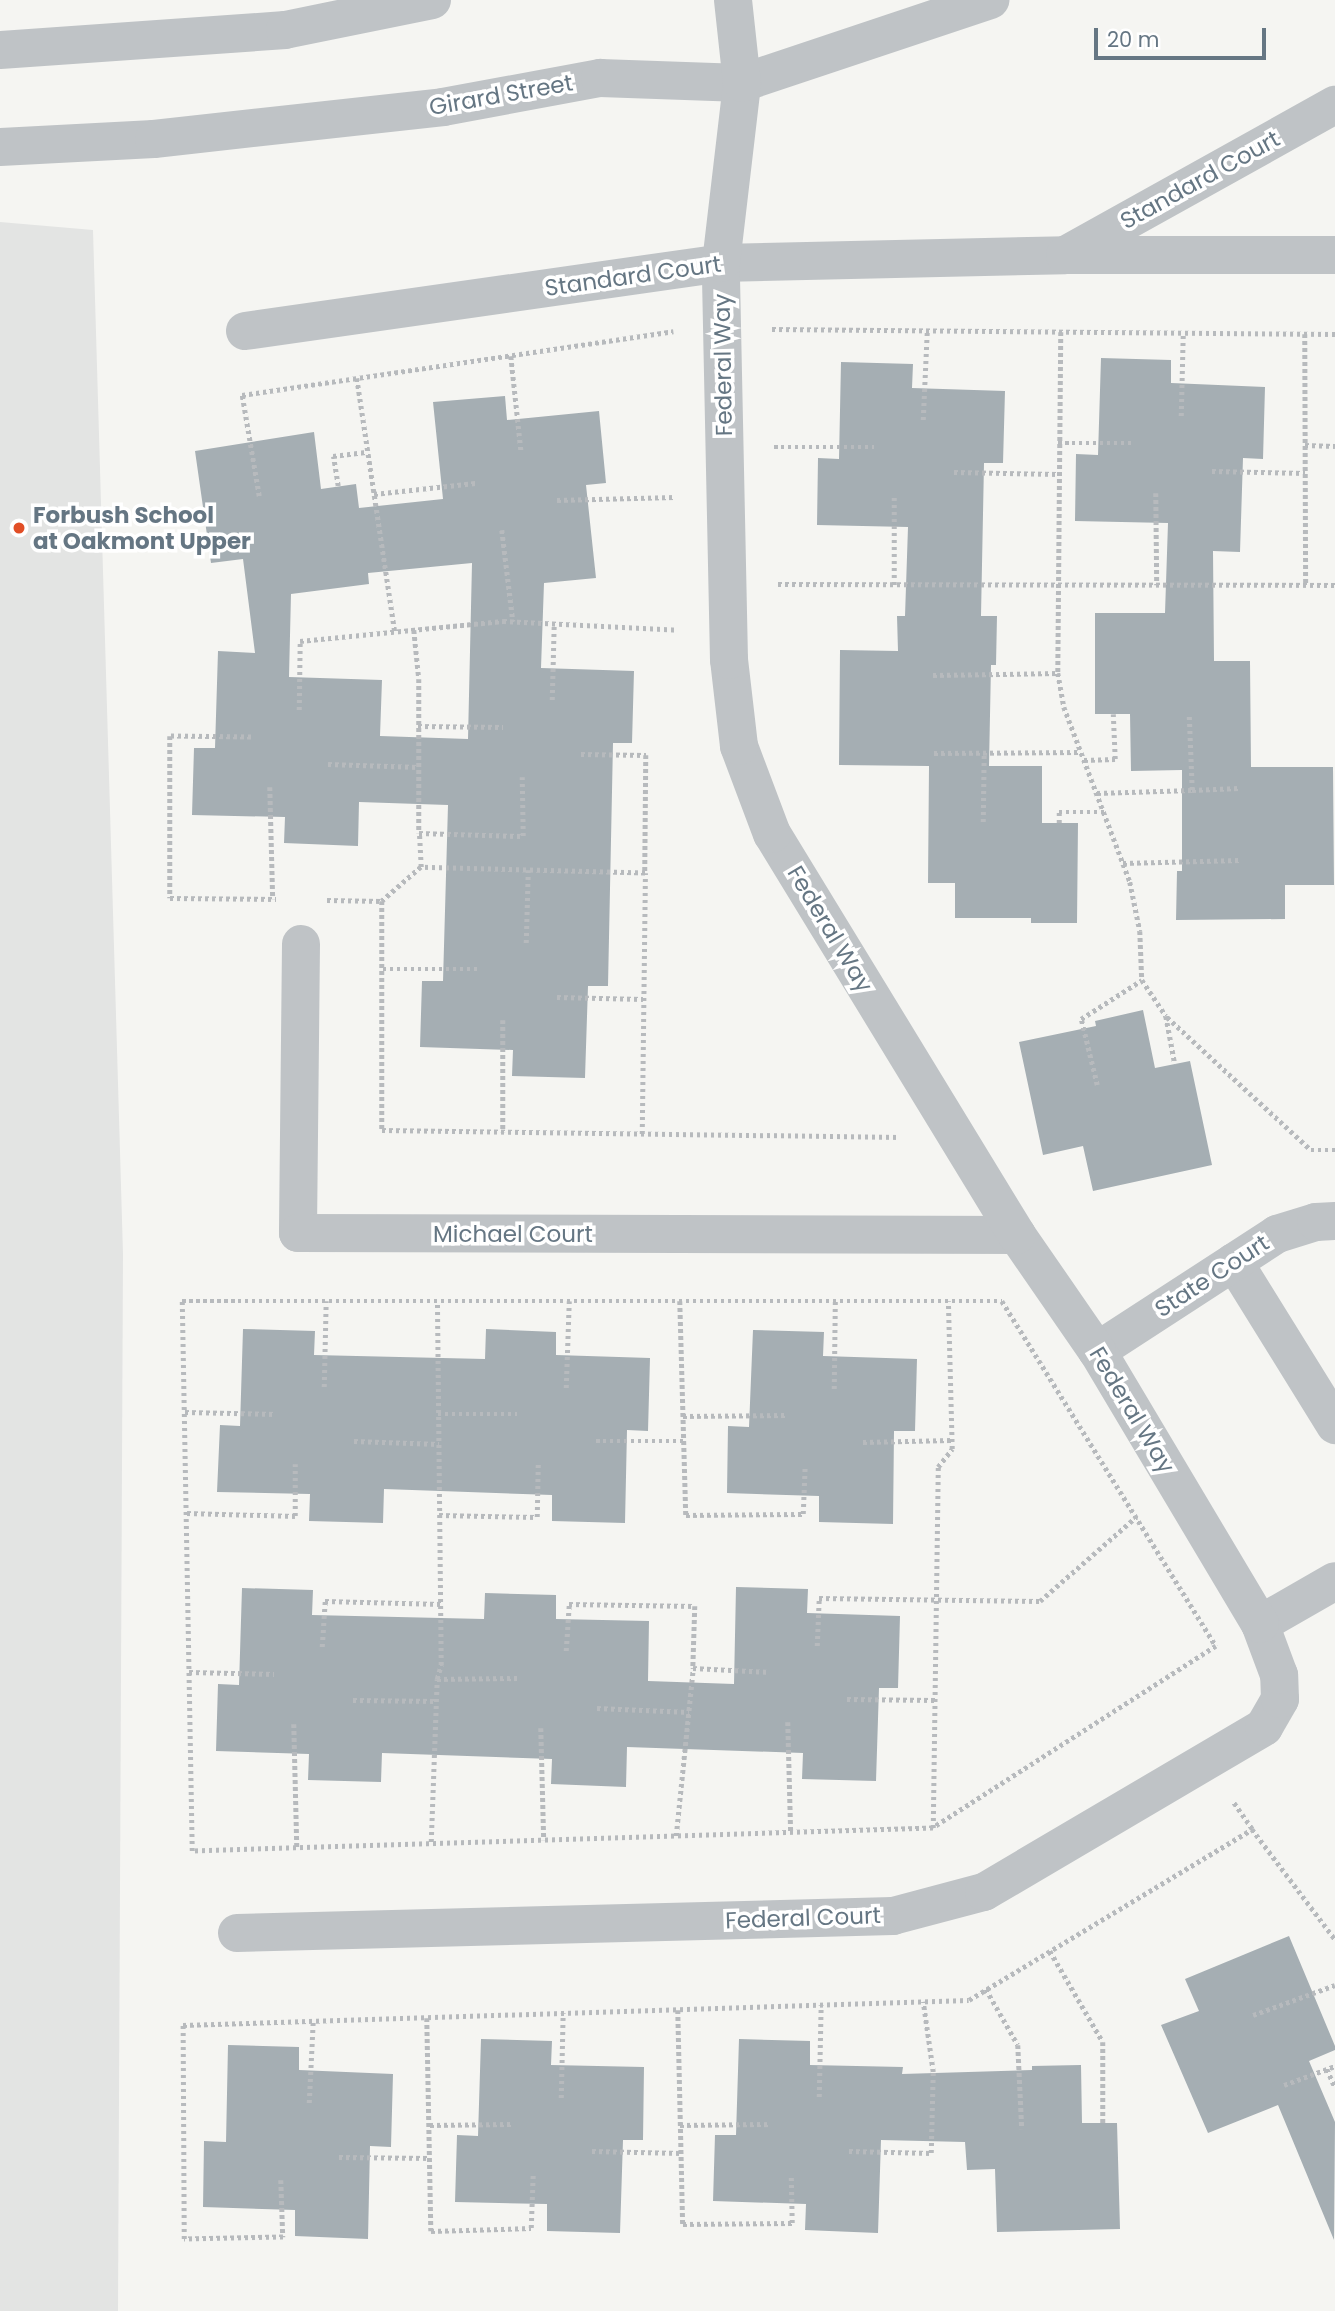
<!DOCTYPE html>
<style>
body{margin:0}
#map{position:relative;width:1335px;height:2311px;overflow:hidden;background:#f5f5f2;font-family:Poppins,sans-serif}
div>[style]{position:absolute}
.built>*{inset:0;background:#e3e4e3}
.building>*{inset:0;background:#a5aeb3}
.path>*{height:4.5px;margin-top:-2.25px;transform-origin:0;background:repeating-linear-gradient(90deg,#b7babd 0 3.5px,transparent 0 7px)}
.minor>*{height:38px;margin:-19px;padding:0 19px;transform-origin:19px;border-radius:19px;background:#bfc3c6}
.dots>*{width:19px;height:19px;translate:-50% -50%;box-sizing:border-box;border:4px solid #fff;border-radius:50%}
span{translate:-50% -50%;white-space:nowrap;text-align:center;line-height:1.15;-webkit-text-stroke:7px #fff;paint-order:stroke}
.street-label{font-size:23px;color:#657683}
.poi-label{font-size:23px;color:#657683;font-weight:700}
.left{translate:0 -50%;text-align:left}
.scale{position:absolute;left:1094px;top:28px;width:172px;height:32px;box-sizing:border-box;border:4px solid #657683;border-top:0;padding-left:9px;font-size:21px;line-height:24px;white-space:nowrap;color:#657683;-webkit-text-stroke:5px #fff;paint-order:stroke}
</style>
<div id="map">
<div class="built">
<div style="clip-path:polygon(0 222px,93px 230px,123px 1254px,118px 2311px,0 2311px)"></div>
</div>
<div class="building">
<div style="clip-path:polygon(1101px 358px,1171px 360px,1171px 383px,1265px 387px,1263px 459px,1243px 458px,1240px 552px,1213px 551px,1214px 661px,1250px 661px,1251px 767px,1333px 767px,1334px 885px,1285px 885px,1285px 919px,1176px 920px,1177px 871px,1182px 871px,1182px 770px,1131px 771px,1130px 714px,1095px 714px,1095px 613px,1165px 613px,1168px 523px,1075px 521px,1076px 454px,1098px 455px)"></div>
<div style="clip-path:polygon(841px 362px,913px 364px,912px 388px,1005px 391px,1003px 463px,984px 463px,981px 616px,997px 616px,996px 665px,991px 665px,989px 766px,1042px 766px,1042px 823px,1078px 823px,1077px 923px,1031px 923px,1031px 918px,955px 918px,955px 883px,928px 883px,929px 766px,839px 765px,840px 650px,898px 651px,897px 616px,905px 616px,908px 527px,817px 525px,818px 458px,839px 459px)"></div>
<div style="clip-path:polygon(evenodd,505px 396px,507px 420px,599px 411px,606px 483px,586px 485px,596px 578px,544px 583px,541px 668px,634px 671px,632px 743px,613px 743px,608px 986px,588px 986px,585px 1078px,512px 1076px,513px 1050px,420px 1047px,422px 981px,443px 981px,448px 805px,359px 802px,358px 846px,284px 843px,285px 817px,192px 815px,194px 748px,215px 748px,218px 651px,255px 653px,243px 559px,211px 563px,195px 451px,314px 432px,321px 489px,356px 484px,359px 508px,443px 499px,433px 402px,505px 396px,472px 563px,468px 739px,380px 736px,382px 680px,289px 677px,291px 594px,369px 584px,368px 573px,472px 563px)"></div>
<div style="clip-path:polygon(1143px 1010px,1155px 1068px,1190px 1061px,1212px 1165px,1093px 1191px,1083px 1146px,1043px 1155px,1019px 1042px,1096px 1026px,1095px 1021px)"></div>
<div style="clip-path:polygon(243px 1329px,315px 1331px,314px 1355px,485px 1359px,486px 1329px,556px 1332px,556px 1355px,650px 1358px,648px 1431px,627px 1430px,625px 1523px,552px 1521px,552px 1495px,384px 1489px,383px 1523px,309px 1521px,310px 1494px,217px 1492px,220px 1425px,240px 1426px)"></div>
<div style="clip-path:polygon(753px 1330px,824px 1332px,823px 1356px,917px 1359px,915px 1431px,894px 1431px,893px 1524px,819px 1522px,819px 1496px,727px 1493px,728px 1426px,749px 1427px)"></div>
<div style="clip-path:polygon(736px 1587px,808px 1589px,807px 1613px,900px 1616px,898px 1688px,879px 1688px,876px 1781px,802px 1779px,803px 1753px,627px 1747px,626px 1787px,551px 1784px,552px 1759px,382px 1753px,381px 1782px,308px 1780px,309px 1754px,216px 1751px,218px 1684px,239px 1685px,242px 1588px,313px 1590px,312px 1615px,484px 1619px,485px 1593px,556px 1595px,556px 1619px,649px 1621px,648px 1681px,734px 1684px)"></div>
<div style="clip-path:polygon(1289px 1936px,1335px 2046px,1335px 2050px,1309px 2061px,1335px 2122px,1334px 2240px,1278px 2105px,1208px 2133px,1161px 2025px,1199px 2011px,1185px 1979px)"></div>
<div style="clip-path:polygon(481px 2039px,552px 2041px,551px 2065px,644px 2067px,643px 2140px,623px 2140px,620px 2233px,547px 2231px,547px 2204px,455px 2202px,457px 2135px,478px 2136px)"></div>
<div style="clip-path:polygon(739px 2039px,810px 2041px,810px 2065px,903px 2067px,902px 2074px,1032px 2070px,1032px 2066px,1081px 2065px,1082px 2123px,1117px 2123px,1120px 2229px,997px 2232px,995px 2169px,967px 2170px,965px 2142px,881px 2140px,878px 2233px,805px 2230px,806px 2204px,713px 2201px,715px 2135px,736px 2135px)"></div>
<div style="clip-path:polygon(228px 2045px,299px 2047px,299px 2070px,393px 2074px,391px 2147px,370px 2146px,368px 2239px,295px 2236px,295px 2210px,203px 2207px,204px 2141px,226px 2142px)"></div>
</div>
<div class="path">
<div style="left:772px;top:329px;width:563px;rotate:0.51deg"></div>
<div style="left:1061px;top:332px;width:341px;rotate:90.5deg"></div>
<div style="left:1058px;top:673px;width:35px;rotate:80deg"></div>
<div style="left:1064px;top:707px;width:187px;rotate:69.3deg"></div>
<div style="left:1130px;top:882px;width:50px;rotate:78.5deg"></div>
<div style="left:1140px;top:931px;width:49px;rotate:87.7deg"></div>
<div style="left:1142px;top:980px;width:43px;rotate:56.3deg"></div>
<div style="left:1166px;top:1016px;width:49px;rotate:79.4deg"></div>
<div style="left:1305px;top:334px;width:251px;rotate:89.8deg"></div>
<div style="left:511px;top:356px;width:95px;rotate:83.9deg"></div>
<div style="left:357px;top:378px;width:256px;rotate:81.5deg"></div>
<div style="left:1181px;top:416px;width:83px;rotate:-88.6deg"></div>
<div style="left:923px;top:420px;width:89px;rotate:-87.4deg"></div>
<div style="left:1058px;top:443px;width:75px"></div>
<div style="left:1305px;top:445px;width:30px;rotate:2deg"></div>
<div style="left:774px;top:447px;width:100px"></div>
<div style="left:1212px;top:471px;width:93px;rotate:1.2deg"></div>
<div style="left:954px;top:472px;width:104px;rotate:1.1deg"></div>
<div style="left:338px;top:486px;width:30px;rotate:-99deg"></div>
<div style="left:333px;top:456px;width:35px;rotate:-7deg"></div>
<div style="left:1156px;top:493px;width:92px;rotate:89.4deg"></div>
<div style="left:374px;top:494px;width:102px;rotate:-6.2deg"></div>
<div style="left:259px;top:496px;width:102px;rotate:-99.6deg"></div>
<div style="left:242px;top:395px;width:436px;rotate:-8.4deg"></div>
<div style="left:557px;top:500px;width:118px;rotate:-1.5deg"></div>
<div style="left:502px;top:530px;width:92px;rotate:83.1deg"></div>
<div style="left:778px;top:584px;width:557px;rotate:0.1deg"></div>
<div style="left:894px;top:585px;width:88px;rotate:-90deg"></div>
<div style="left:414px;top:630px;width:49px;rotate:84.2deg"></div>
<div style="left:419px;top:679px;width:154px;rotate:90deg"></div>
<div style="left:933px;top:675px;width:125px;rotate:-0.9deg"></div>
<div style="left:552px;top:700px;width:76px;rotate:-88.5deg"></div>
<div style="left:299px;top:710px;width:69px;rotate:-89.2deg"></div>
<div style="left:300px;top:641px;width:204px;rotate:-5.6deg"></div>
<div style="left:503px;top:621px;width:175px;rotate:2.9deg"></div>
<div style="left:418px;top:726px;width:85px;rotate:0.7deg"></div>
<div style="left:251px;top:737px;width:81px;rotate:-179.3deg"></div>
<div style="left:170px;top:736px;width:162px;rotate:90deg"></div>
<div style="left:170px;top:898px;width:106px;rotate:0.5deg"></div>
<div style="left:934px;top:753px;width:147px;rotate:-0.4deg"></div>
<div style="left:581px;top:754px;width:65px;rotate:0.9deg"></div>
<div style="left:646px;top:755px;width:118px;rotate:90.5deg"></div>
<div style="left:1084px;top:760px;width:31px;rotate:-2deg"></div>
<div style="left:1115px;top:759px;width:45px;rotate:-92.5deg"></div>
<div style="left:328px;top:764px;width:91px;rotate:1.9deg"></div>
<div style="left:270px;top:787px;width:112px;rotate:88.5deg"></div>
<div style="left:1192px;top:790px;width:47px;rotate:-2.4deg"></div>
<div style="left:1097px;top:793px;width:95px;rotate:-1.8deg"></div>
<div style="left:1192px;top:790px;width:76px;rotate:-92.3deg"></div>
<div style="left:983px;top:822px;width:70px;rotate:-89.2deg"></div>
<div style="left:1059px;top:823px;width:11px;rotate:-90deg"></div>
<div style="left:1059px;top:812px;width:45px"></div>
<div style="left:1123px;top:863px;width:117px;rotate:-1.5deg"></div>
<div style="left:421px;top:867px;width:34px;rotate:-93deg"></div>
<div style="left:419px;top:833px;width:104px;rotate:1.7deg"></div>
<div style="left:523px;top:836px;width:59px;rotate:-91deg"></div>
<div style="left:327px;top:900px;width:55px;rotate:1deg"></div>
<div style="left:526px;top:943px;width:73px;rotate:-88.4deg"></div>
<div style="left:383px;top:969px;width:95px"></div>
<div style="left:557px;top:997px;width:86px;rotate:1.3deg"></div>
<div style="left:1167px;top:1017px;width:196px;rotate:42.7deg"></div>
<div style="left:1311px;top:1150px;width:24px"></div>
<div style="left:503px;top:1020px;width:112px;rotate:90deg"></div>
<div style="left:1097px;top:1085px;width:68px;rotate:-103.6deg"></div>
<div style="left:1081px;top:1019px;width:72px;rotate:-32.6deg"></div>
<div style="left:642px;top:1134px;width:261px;rotate:-89.3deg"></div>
<div style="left:645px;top:873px;width:224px;rotate:-178.5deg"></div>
<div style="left:421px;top:867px;width:52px;rotate:138.9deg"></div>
<div style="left:382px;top:901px;width:229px;rotate:90deg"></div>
<div style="left:382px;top:1130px;width:518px;rotate:0.77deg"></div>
<div style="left:182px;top:1301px;width:820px"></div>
<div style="left:1002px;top:1301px;width:406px;rotate:58.2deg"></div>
<div style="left:1216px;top:1646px;width:336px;rotate:147.3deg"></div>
<div style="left:933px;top:1828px;width:741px;rotate:178.22deg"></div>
<div style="left:192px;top:1851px;width:550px;rotate:-91.04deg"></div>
<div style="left:680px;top:1301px;width:214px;rotate:88.4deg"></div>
<div style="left:686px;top:1515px;width:117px;rotate:-0.5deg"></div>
<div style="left:803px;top:1514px;width:49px;rotate:-87.7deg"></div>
<div style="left:324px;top:1387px;width:86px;rotate:-88.7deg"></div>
<div style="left:566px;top:1388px;width:87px;rotate:-88deg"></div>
<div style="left:834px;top:1389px;width:88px;rotate:-89.3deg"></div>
<div style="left:185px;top:1412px;width:91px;rotate:1.3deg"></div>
<div style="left:438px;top:1414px;width:79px"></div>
<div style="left:683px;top:1416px;width:102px;rotate:-0.6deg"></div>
<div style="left:354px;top:1441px;width:85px;rotate:2deg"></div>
<div style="left:596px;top:1441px;width:88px"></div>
<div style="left:863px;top:1442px;width:88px;rotate:-1.3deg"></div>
<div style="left:187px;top:1513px;width:108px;rotate:1.6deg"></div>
<div style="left:295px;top:1516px;width:52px;rotate:-90deg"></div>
<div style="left:439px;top:1515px;width:98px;rotate:1.2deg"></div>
<div style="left:537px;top:1517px;width:53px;rotate:-88.9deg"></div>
<div style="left:817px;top:1646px;width:48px;rotate:-87.6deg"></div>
<div style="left:819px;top:1598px;width:221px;rotate:0.8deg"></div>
<div style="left:1040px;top:1601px;width:128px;rotate:-41.2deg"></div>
<div style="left:322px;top:1647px;width:46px;rotate:-86.3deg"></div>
<div style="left:325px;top:1601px;width:116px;rotate:1.5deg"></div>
<div style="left:566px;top:1651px;width:47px;rotate:-86.3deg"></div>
<div style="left:569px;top:1604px;width:126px;rotate:0.9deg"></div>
<div style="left:695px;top:1606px;width:62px;rotate:91.8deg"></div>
<div style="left:189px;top:1672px;width:85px;rotate:1.3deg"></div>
<div style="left:437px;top:1679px;width:80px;rotate:-0.7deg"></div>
<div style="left:847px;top:1699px;width:88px;rotate:0.7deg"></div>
<div style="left:353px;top:1700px;width:83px;rotate:0.7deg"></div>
<div style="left:597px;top:1708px;width:92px;rotate:2.5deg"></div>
<div style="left:788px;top:1722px;width:111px;rotate:88.5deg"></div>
<div style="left:294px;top:1724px;width:123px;rotate:88.6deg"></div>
<div style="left:541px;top:1728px;width:112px;rotate:88.5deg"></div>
<div style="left:933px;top:1828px;width:361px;rotate:-89.2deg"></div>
<div style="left:938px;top:1467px;width:23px;rotate:-52deg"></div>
<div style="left:952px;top:1449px;width:148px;rotate:-91.5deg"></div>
<div style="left:1252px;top:1829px;width:138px;rotate:53deg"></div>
<div style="left:676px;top:1836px;width:169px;rotate:-84.2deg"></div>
<div style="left:693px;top:1668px;width:76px;rotate:3deg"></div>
<div style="left:431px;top:1842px;width:163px;rotate:-87.9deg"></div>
<div style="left:437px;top:1679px;width:15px;rotate:-74deg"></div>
<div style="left:441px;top:1665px;width:364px;rotate:-90.6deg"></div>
<div style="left:1050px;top:1951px;width:105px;rotate:59.8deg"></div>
<div style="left:1103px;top:2042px;width:81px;rotate:90deg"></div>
<div style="left:986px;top:1989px;width:64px;rotate:60.3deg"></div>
<div style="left:1018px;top:2045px;width:84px;rotate:87.3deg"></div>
<div style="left:678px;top:2010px;width:214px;rotate:88.7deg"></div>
<div style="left:683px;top:2224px;width:109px;rotate:-0.5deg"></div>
<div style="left:792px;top:2223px;width:49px;rotate:-91.2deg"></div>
<div style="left:1253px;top:2015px;width:87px;rotate:-20.1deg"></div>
<div style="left:427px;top:2018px;width:213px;rotate:88.9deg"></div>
<div style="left:431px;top:2231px;width:100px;rotate:-1.7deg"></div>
<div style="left:531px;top:2228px;width:54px;rotate:-87.9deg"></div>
<div style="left:1327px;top:2069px;width:20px;rotate:66deg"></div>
<div style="left:1284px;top:2085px;width:54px;rotate:-20.4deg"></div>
<div style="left:819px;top:2097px;width:92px;rotate:-88.8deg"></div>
<div style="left:561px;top:2098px;width:85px;rotate:-88.7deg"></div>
<div style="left:309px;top:2103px;width:82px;rotate:-87.2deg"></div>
<div style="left:430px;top:2125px;width:83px;rotate:-0.7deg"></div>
<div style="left:680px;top:2125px;width:91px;rotate:-0.6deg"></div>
<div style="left:592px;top:2151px;width:89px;rotate:1.3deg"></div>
<div style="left:849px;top:2151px;width:82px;rotate:1.4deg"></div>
<div style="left:931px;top:2153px;width:81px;rotate:-88.6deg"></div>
<div style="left:933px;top:2072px;width:71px;rotate:-98.1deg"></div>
<div style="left:339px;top:2157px;width:91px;rotate:0.6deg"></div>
<div style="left:281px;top:2180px;width:57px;rotate:88deg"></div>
<div style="left:283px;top:2237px;width:99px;rotate:178.8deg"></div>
<div style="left:184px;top:2239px;width:214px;rotate:-90.3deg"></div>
<div style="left:183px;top:2025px;width:786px;rotate:-1.82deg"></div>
<div style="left:969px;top:2000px;width:331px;rotate:-31.1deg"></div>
<div style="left:1252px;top:1829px;width:32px;rotate:-125deg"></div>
</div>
<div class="minor">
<div style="left:0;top:50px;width:286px;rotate:-4deg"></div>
<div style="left:285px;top:30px;width:150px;rotate:-11.5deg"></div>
<div style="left:0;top:147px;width:154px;rotate:-3deg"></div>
<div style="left:154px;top:139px;width:291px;rotate:-6.3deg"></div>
<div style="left:443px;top:107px;width:160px;rotate:-10.5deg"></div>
<div style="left:600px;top:78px;width:142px;rotate:2deg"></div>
<div style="left:742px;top:83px;width:262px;rotate:-18.5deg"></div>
<div style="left:1067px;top:254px;width:307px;rotate:-29.1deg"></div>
<div style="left:245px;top:331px;width:481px;rotate:-8.1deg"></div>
<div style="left:721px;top:263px;width:344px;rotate:-1.3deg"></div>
<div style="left:1065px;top:255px;width:270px"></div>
<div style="left:301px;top:944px;width:289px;rotate:90.6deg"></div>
<div style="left:298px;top:1233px;width:719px;rotate:0.16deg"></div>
<div style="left:1234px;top:1262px;width:192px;rotate:58.2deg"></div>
<div style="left:1097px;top:1351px;width:215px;rotate:-33deg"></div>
<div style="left:1277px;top:1234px;width:41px;rotate:-17.1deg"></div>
<div style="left:1316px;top:1222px;width:19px;rotate:-3deg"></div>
<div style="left:1260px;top:1624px;width:86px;rotate:-29.8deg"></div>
<div style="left:237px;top:1933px;width:656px;rotate:-1.48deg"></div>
<div style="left:893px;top:1916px;width:94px;rotate:-14.8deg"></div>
<div style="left:984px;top:1892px;width:325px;rotate:-30.5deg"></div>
<div style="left:1264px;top:1727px;width:32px;rotate:-60deg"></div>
<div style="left:1280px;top:1699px;width:24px;rotate:-92deg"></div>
<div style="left:1279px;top:1675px;width:54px;rotate:-110.4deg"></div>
<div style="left:1260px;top:1624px;width:318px;rotate:-120.8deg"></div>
<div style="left:1097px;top:1351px;width:141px;rotate:-124.6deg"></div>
<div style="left:1017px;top:1235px;width:470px;rotate:-121.4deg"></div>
<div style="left:772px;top:834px;width:94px;rotate:-110.6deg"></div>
<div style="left:739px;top:746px;width:87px;rotate:-96.6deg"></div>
<div style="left:729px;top:660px;width:397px;rotate:-91.2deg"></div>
<div style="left:721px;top:263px;width:181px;rotate:-83.3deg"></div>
<div style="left:742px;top:83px;width:83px;rotate:-96.2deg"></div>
</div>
<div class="dots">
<div style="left:19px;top:528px;background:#e14e26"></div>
</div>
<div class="street-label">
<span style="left:501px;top:95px;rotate:-10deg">Girard Street</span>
<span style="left:1200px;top:180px;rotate:-29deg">Standard Court</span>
<span style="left:633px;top:276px;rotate:-8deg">Standard Court</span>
<span style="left:723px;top:365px;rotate:-91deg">Federal Way</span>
<span style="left:830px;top:929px;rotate:59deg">Federal Way</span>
<span style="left:513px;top:1234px">Michael Court</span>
<span style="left:1212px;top:1276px;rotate:-33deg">State Court</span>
<span style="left:1132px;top:1410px;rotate:59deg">Federal Way</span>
<span style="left:803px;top:1918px;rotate:-2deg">Federal Court</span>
</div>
<div class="poi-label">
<span class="left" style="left:33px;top:528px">Forbush School<br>at Oakmont Upper</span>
</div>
<div class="scale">20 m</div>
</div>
